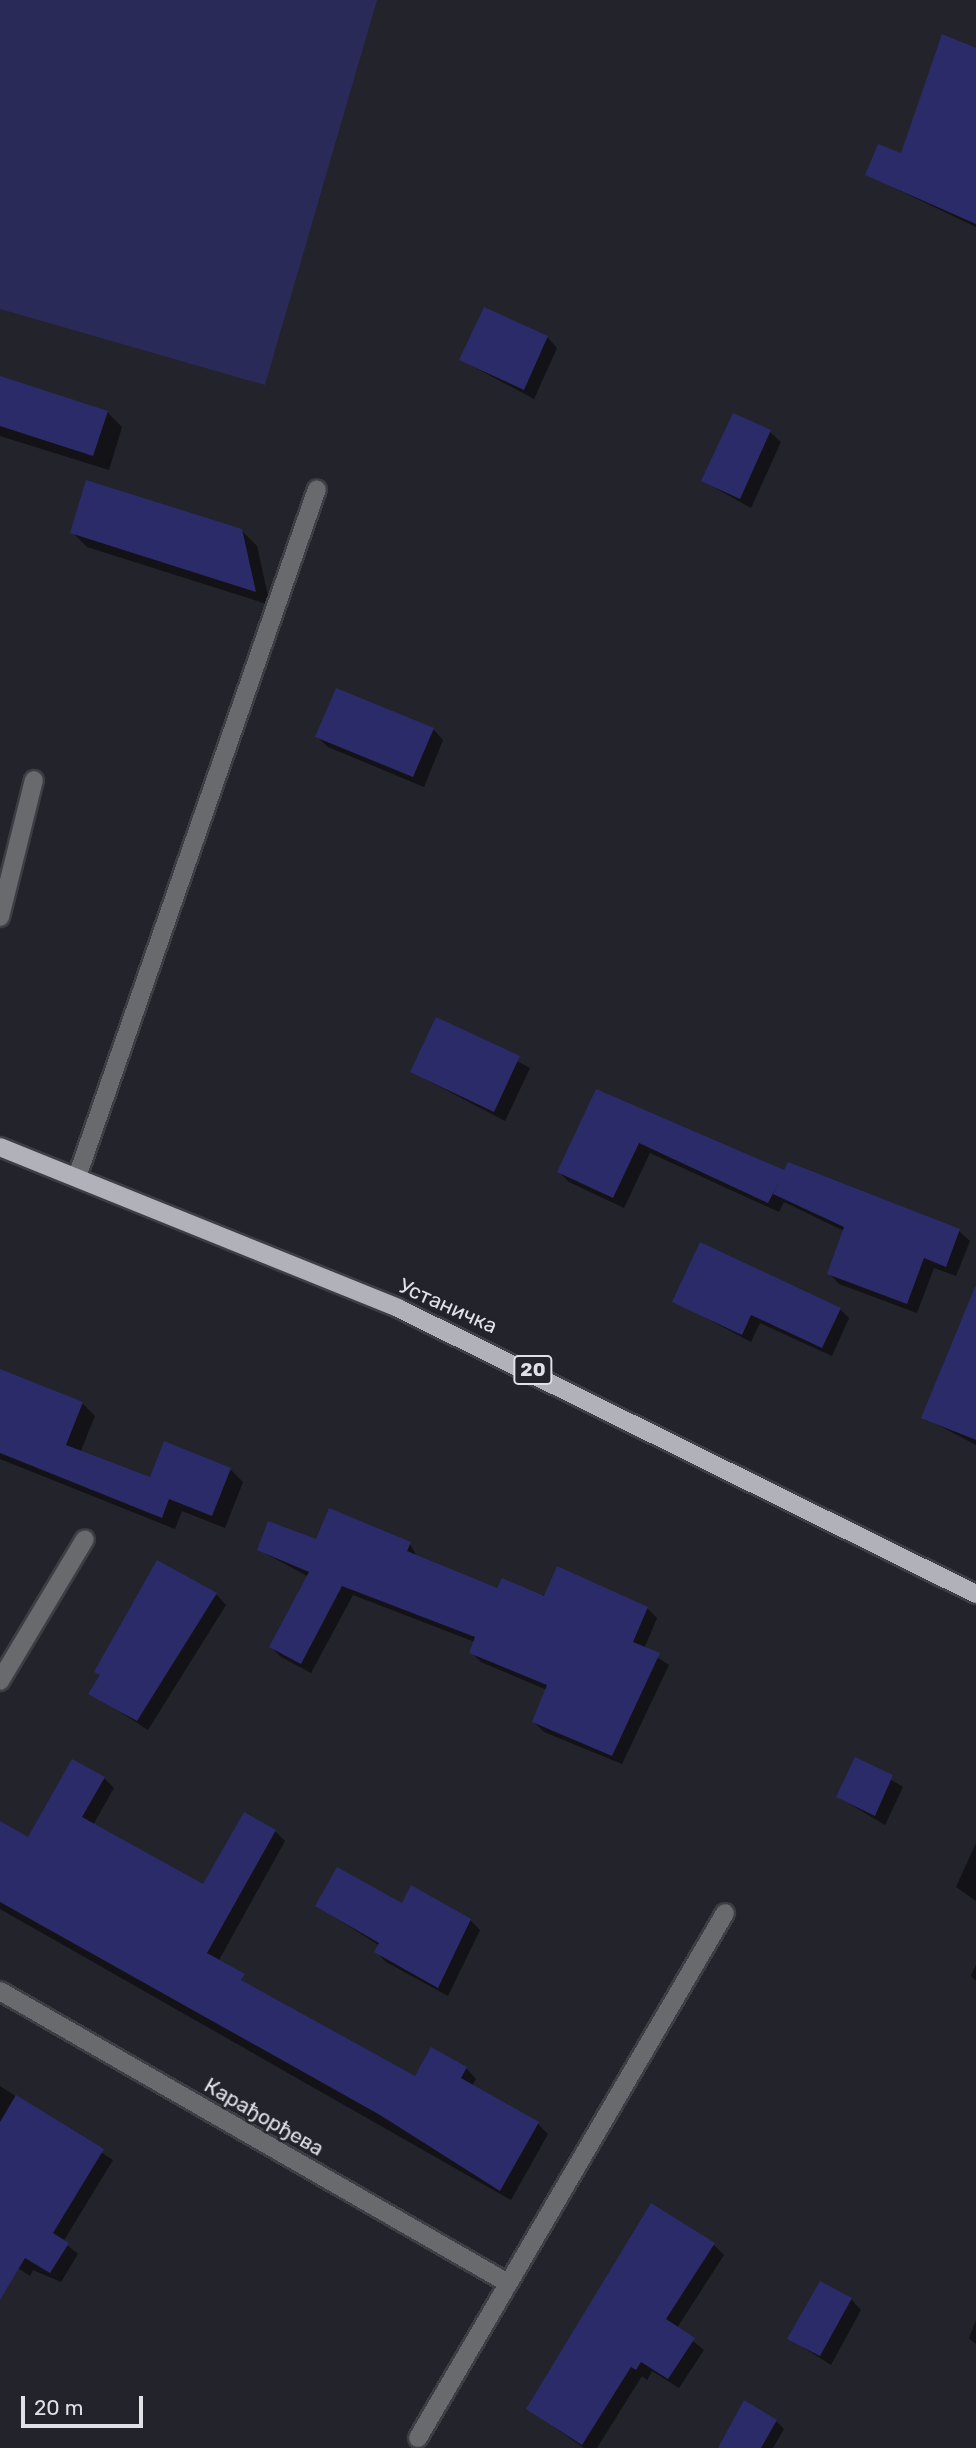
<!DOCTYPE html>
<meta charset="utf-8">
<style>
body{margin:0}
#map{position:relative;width:976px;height:2448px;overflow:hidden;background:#22232b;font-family:Rubik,sans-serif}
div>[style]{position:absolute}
.green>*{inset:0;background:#292a57}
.shadow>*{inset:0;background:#0007}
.building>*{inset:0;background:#2c2b6a}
.roads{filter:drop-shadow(2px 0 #3d3e45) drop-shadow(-2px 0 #3d3e45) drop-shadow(0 2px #3d3e45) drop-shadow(0 -2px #3d3e45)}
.minor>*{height:18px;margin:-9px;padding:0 9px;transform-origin:9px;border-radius:9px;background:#696a6e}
.major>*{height:18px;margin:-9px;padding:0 9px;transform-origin:9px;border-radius:9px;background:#b0b1b9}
span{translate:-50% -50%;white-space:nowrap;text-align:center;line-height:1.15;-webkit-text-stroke:5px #22232b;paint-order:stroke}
.shield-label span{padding:2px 5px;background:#22232b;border:2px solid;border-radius:5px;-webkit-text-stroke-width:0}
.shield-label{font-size:19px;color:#e0e1e6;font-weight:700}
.street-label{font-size:21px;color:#e0e1e6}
.scale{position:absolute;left:21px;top:2396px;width:122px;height:32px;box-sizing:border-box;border:4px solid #e0e1e6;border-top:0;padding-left:9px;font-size:21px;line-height:24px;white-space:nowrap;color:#e0e1e6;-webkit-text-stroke:5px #22232b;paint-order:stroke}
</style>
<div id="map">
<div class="green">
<div style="clip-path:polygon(0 0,377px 0,265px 385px,0 309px)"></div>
</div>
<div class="shadow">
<div style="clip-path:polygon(976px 50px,976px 227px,867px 175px,902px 155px)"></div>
<div style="clip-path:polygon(547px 337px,557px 348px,534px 399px,461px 360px)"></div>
<div style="clip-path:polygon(0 378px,107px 412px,122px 427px,109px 470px,0 436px)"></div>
<div style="clip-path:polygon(770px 432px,781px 442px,751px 508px,703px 481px)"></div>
<div style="clip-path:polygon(241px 530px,257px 546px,270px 605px,87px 547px,72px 532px)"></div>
<div style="clip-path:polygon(433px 729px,443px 740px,424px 787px,328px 747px,317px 737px)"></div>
<div style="clip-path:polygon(437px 1019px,530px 1068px,505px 1121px,412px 1072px)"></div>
<div style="clip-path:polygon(597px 1091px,785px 1172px,959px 1231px,970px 1241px,956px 1276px,934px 1268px,917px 1313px,839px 1284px,829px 1273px,844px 1231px,784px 1202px,779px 1212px,650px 1153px,624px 1208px,569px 1182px,559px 1172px)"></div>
<div style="clip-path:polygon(674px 1301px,840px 1309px,849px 1318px,832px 1356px,760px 1323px,751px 1342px)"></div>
<div style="clip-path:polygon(976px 1350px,976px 1445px,923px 1417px)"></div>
<div style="clip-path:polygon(0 1371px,82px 1403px,95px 1416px,80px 1453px,151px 1480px,230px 1469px,243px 1482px,225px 1528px,182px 1511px,175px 1529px,0 1459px)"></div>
<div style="clip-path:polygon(317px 1541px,410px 1544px,418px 1558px,498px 1590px,647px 1608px,657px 1618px,644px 1649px,669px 1665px,622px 1764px,544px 1732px,534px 1722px,547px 1690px,481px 1662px,471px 1652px,475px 1642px,353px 1595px,311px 1673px,281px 1657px,271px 1647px,309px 1577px,259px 1550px)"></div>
<div style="clip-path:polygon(216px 1594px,226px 1605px,148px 1730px,91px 1693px,101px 1676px,96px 1671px)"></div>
<div style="clip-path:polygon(856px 1759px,903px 1787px,885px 1825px,838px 1797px)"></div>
<div style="clip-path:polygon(104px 1778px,114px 1788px,93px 1825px,204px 1886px,275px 1831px,285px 1841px,218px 1962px,253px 1989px,415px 2079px,466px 2068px,476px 2079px,472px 2086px,538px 2124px,548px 2134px,511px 2200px,0 1909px,0 1823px,29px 1839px)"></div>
<div style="clip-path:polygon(976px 1843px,976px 1901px,956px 1887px)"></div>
<div style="clip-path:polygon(402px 1905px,470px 1920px,480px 1930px,448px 1996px,386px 1962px,376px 1952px,380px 1946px,317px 1906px)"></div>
<div style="clip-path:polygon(976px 1965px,976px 1981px,971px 1976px)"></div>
<div style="clip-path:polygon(0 2086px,113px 2160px,63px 2242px,78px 2254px,61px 2282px,33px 2270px,30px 2276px,0 2256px)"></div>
<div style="clip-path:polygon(714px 2245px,724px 2255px,677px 2328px,704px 2350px,679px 2388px,652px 2371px,647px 2380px,642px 2376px,597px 2448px,584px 2448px,528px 2409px)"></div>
<div style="clip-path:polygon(851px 2299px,861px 2310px,831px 2365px,790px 2339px)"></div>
<div style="clip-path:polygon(976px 2320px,976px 2344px,969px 2338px)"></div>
<div style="clip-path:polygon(776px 2421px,784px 2429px,773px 2448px,720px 2448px)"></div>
</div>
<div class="building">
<div style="clip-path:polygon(942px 34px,976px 48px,976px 224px,865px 175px,878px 144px,901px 153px)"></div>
<div style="clip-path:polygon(484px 307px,548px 336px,524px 390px,459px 360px)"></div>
<div style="clip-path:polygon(0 376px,108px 411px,93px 456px,0 426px)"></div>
<div style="clip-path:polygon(733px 413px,771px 430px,740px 499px,701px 481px)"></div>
<div style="clip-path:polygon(86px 480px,242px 529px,256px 592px,70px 533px)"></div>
<div style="clip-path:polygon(336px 688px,434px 728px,413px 777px,315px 737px)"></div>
<div style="clip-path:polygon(436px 1017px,520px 1056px,494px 1112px,410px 1072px)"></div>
<div style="clip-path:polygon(596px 1089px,784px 1170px,788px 1162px,960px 1229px,946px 1267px,924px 1258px,907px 1304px,827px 1274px,844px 1227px,773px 1194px,780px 1180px,768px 1203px,639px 1143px,613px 1198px,557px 1172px)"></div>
<div style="clip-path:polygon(700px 1242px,841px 1308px,822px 1348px,751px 1315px,742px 1335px,672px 1302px)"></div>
<div style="clip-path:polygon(975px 1287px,976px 1287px,976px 1440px,921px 1418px)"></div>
<div style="clip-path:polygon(0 1369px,83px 1402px,66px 1445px,150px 1477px,164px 1441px,231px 1468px,212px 1516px,169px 1499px,162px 1518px,0 1453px)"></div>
<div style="clip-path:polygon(329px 1508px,411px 1542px,407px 1551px,497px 1588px,502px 1578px,544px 1596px,557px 1566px,648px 1607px,633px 1642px,660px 1653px,612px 1756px,532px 1722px,547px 1685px,469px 1653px,475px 1637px,342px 1586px,301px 1664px,269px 1647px,309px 1572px,257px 1550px,268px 1521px,316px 1539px)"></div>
<div style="clip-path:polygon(157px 1560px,217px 1593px,137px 1721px,88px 1694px,100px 1675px,94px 1672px)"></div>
<div style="clip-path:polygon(855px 1757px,893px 1775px,875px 1816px,836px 1797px)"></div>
<div style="clip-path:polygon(72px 1759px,105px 1777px,82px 1817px,203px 1884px,244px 1812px,276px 1830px,207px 1953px,245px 1974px,241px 1980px,415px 2076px,431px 2047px,467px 2067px,461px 2078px,539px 2122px,500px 2191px,380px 2115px,0 1902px,0 1821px,28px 1837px)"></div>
<div style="clip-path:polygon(337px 1867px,402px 1903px,411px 1885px,471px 1919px,438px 1988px,374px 1952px,379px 1943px,315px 1906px)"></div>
<div style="clip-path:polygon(16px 2095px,104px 2149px,53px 2233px,69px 2243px,50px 2273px,25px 2258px,0 2300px,0 2122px)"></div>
<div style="clip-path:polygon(651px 2203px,715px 2243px,666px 2319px,695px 2338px,668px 2379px,641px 2362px,636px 2370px,631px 2367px,582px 2445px,526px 2409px)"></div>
<div style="clip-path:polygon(820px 2281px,852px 2298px,820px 2356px,787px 2339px)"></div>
<div style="clip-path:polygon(744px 2400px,777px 2420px,761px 2448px,718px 2448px)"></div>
</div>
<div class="roads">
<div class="minor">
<div style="left:0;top:917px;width:141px;rotate:-76.1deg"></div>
<div style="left:78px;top:1174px;width:725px;rotate:-70.77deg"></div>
<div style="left:0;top:1681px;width:165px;rotate:-59.1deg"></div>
<div style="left:0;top:1991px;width:584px;rotate:29.9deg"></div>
<div style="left:418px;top:2438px;width:608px;rotate:-59.68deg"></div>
</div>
<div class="major">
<div style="left:0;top:1147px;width:429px;rotate:22deg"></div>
<div style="left:398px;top:1308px;width:645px;rotate:26.33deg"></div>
</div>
</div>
<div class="shield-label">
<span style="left:533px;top:1370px">20</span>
</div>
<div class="street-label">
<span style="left:448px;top:1306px;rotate:24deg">Устаничка</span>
<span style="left:264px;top:2117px;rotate:30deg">Карађорђева</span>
</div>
<div class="scale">20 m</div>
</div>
